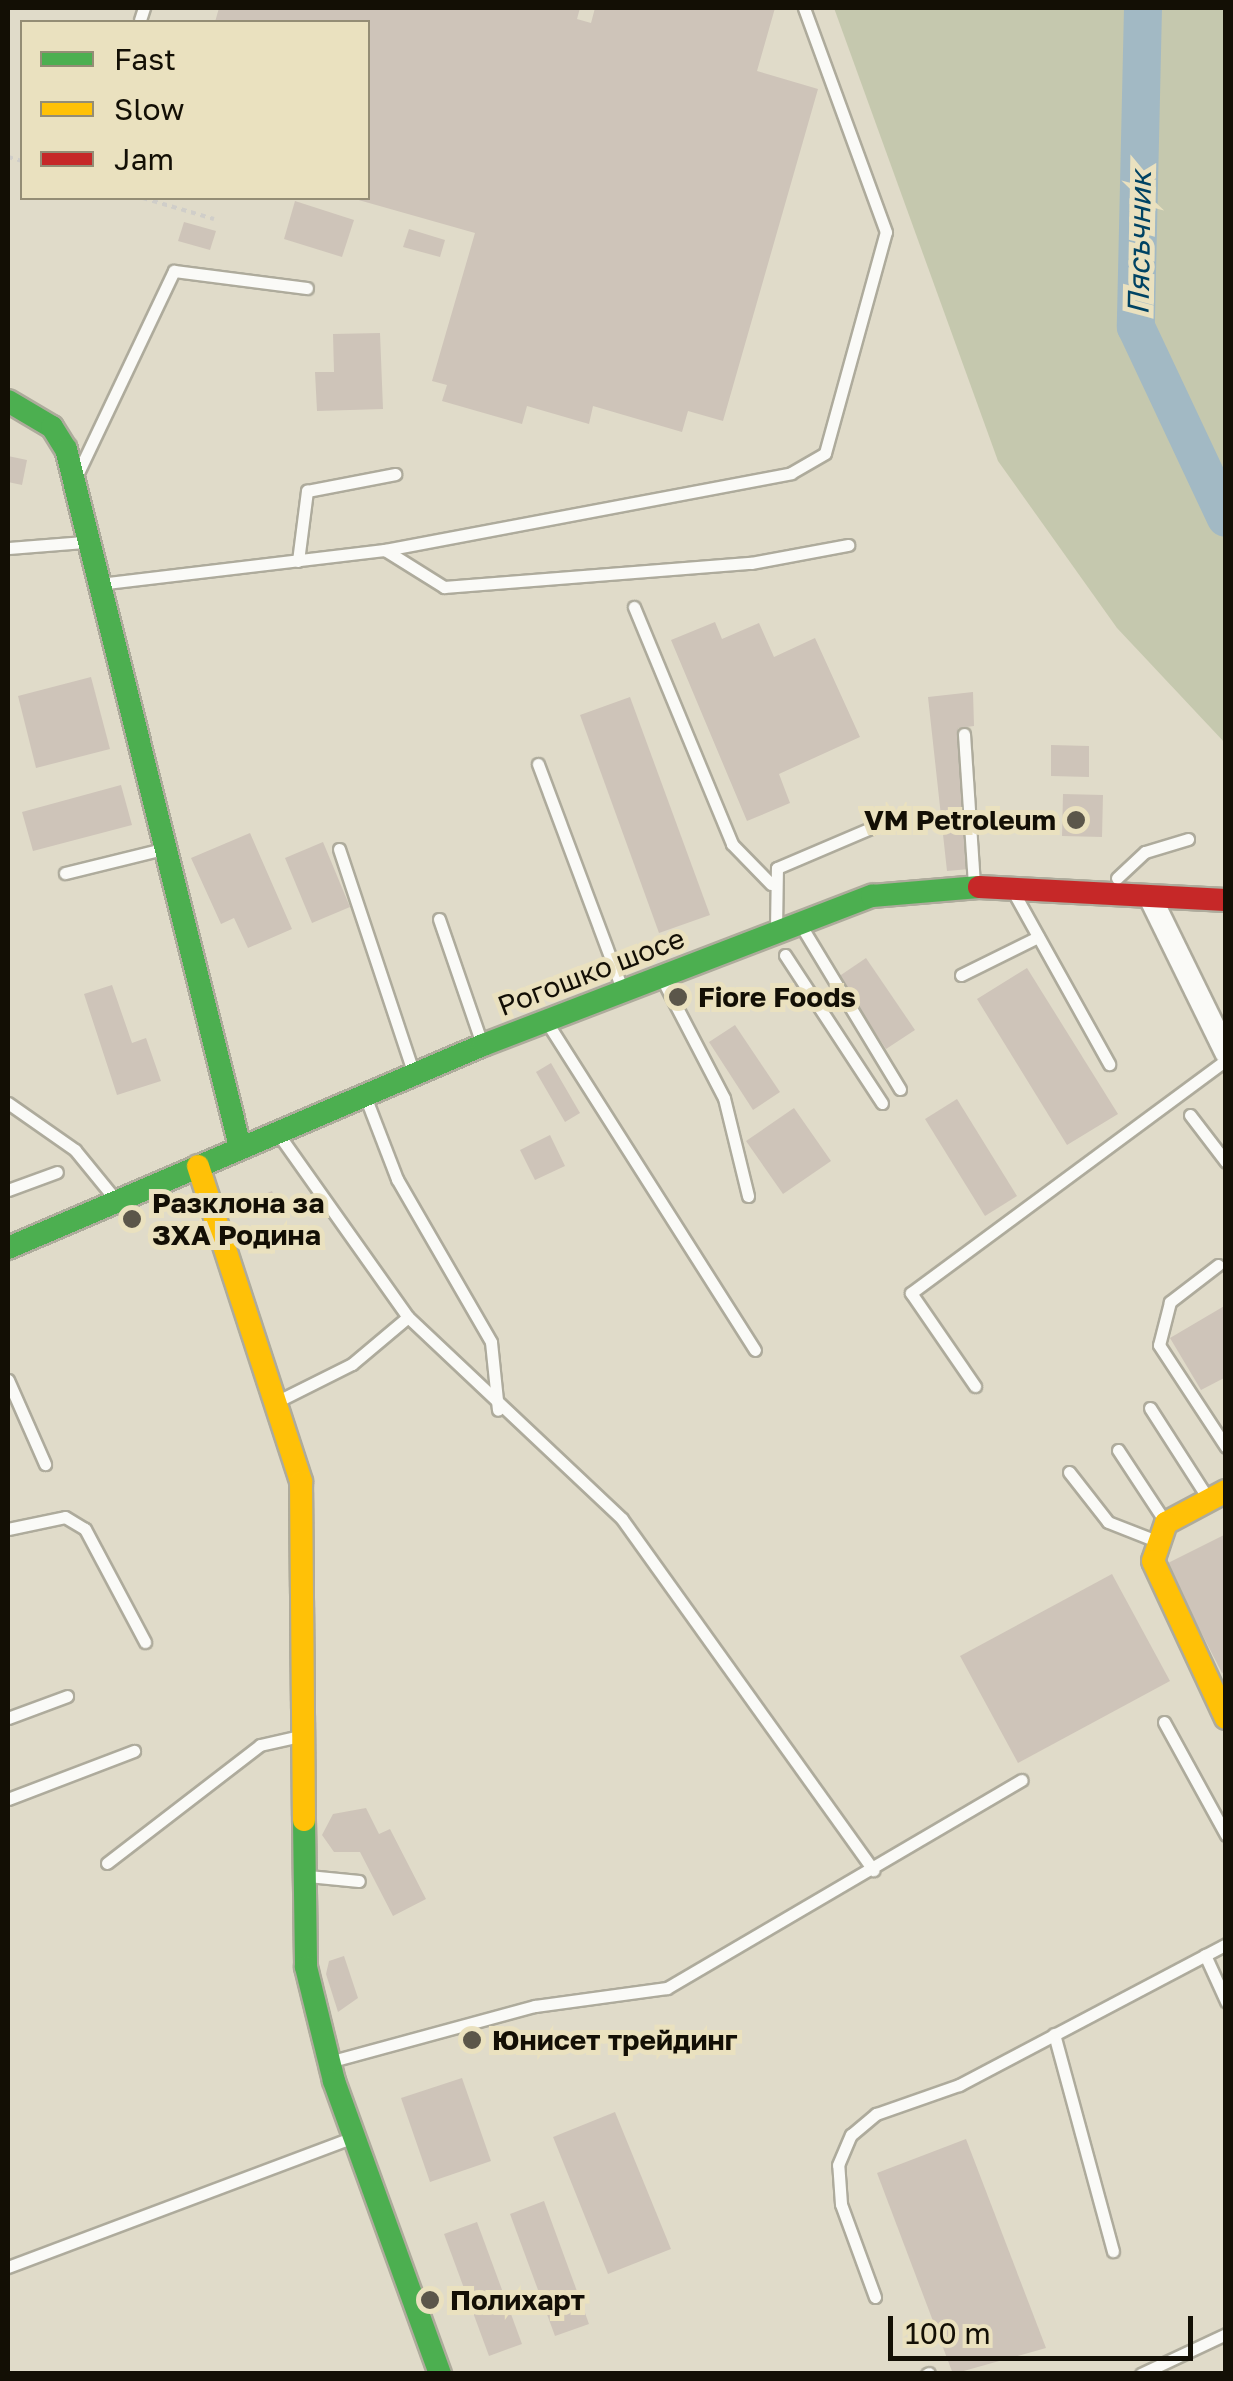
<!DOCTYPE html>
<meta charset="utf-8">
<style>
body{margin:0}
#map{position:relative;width:1233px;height:2381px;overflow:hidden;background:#e0dbc9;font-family:"Golos Text",sans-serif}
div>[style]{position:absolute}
.green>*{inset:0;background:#c5c8ae}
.river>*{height:38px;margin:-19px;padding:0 19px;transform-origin:19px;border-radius:19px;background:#a2b9c4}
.building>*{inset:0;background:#cec4b9}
.path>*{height:4px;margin-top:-2px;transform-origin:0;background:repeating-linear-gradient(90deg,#d0cec9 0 5px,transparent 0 10px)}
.roads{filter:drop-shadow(2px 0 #aeab9c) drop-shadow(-2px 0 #aeab9c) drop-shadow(0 2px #aeab9c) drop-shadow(0 -2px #aeab9c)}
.lane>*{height:11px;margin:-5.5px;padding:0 5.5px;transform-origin:5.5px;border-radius:5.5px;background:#fafaf7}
.street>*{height:22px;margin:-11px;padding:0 11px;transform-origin:11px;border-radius:11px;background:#fafaf7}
.fast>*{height:22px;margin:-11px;padding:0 11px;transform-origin:11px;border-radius:11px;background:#4caf50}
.slow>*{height:22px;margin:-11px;padding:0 11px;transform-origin:11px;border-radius:11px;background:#ffc107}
.jam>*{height:22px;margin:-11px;padding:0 11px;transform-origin:11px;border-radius:11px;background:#c62828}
.dots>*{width:28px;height:28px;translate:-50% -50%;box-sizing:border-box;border:5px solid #eae1bf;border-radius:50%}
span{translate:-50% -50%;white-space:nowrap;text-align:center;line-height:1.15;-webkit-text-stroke:10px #eae1bf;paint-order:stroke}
.poi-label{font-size:28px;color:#130f05;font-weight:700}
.right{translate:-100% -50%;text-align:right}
.left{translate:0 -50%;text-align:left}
.street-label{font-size:28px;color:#130f05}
.water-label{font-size:30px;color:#004363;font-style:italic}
.frame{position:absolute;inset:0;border:10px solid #130f05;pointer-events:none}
.legend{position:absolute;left:20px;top:20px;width:350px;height:180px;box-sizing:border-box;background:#eae1bf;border:2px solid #948d75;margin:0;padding:12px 18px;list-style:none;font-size:30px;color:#130f05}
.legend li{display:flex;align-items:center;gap:20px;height:50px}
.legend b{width:50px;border:2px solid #948d75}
.scale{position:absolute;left:888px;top:2316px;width:305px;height:45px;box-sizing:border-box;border:5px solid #130f05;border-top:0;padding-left:12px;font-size:30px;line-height:35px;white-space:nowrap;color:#130f05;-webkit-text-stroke:8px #eae1bf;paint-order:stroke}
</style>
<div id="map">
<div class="green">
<div style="clip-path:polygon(834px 8px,1225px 8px,1225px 743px,1117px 628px,998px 461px)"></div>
</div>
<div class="river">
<div style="left:1143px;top:8px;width:319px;rotate:91.3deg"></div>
<div style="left:1136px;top:327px;width:211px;rotate:64.8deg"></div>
</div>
<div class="building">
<div style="clip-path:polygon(219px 8px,580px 8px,577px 19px,591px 23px,595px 8px,775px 8px,757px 71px,818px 89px,723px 421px,688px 411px,682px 432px,593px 406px,589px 424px,527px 406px,522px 424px,442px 401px,447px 385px,432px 381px,475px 233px,355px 199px,368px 198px,368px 22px,215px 22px)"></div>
<div style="clip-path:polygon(295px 201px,354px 220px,342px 257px,284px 239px)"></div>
<div style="clip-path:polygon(184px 222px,216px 231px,210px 250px,178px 241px)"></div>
<div style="clip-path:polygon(409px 229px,445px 240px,440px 257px,403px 247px)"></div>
<div style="clip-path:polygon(380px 333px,383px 409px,317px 411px,315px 372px,334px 372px,333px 334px)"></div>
<div style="clip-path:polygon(8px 456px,27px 460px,22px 485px,8px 482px)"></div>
<div style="clip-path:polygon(715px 622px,722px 639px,759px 623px,774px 657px,815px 638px,860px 737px,779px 774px,790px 803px,747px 821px,671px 640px)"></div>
<div style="clip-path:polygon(91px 677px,110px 749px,36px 768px,18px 696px)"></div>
<div style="clip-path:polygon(973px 692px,974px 726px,958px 728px,969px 869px,947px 871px,928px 697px)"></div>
<div style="clip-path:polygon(630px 697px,710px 915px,659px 933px,580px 715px)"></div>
<div style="clip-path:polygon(1051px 745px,1089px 746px,1089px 777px,1051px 776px)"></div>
<div style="clip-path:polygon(121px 785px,132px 825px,33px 851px,22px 812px)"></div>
<div style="clip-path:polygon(1063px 794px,1103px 795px,1102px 837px,1062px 836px)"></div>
<div style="clip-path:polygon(250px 833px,292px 929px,248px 948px,234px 918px,221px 924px,191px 858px)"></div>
<div style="clip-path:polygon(323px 842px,350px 907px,312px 923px,285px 858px)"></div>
<div style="clip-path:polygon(866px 958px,915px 1030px,886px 1049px,838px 977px)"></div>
<div style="clip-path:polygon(1027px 968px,1118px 1114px,1067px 1145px,977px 999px)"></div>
<div style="clip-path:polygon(112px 985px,132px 1043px,146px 1038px,161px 1081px,117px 1095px,84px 994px)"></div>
<div style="clip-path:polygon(735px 1025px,780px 1092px,753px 1110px,709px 1042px)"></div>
<div style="clip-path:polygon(551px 1063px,580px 1113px,565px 1122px,536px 1072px)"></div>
<div style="clip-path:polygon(957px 1099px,1017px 1196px,985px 1216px,925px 1119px)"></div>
<div style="clip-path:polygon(794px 1108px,831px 1161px,783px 1194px,746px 1141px)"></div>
<div style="clip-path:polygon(550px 1135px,565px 1166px,535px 1180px,520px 1150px)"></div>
<div style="clip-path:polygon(272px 1191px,277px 1203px,259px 1211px,254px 1199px)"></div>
<div style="clip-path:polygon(1226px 1305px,1226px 1377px,1201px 1390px,1170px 1338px)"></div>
<div style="clip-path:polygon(1226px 1534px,1226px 1671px,1222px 1673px,1166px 1564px)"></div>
<div style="clip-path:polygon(1112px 1574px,1170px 1681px,1018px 1763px,960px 1656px)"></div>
<div style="clip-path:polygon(366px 1808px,379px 1834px,390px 1829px,426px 1899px,393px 1916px,360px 1852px,334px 1852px,322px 1835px,333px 1814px)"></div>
<div style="clip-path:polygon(344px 1956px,358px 1998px,338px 2012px,326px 1974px,329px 1961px)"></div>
<div style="clip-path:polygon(462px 2078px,491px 2161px,430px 2182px,401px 2098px)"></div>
<div style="clip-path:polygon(615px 2112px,671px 2249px,608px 2274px,553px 2137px)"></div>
<div style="clip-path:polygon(966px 2139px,1046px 2348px,953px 2374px,877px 2173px)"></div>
<div style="clip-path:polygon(544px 2201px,589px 2324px,555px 2336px,510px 2214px)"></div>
<div style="clip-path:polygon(477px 2222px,522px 2344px,489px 2356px,444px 2234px)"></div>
</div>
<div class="path">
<div style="left:8px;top:157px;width:15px;rotate:16deg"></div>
<div style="left:143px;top:198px;width:74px;rotate:16.5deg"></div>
</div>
<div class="roads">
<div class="lane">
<div style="left:140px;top:20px;width:13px;rotate:-72deg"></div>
<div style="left:77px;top:475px;width:226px;rotate:-64.6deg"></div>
<div style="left:174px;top:271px;width:134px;rotate:7.3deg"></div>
<div style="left:8px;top:548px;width:77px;rotate:-4.5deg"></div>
<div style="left:385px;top:550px;width:70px;rotate:32.1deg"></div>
<div style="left:444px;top:587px;width:308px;rotate:-4.5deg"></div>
<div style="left:751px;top:563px;width:99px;rotate:-10.5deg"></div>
<div style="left:298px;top:561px;width:71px;rotate:-82.7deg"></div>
<div style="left:307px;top:491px;width:90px;rotate:-10.9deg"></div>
<div style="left:99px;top:584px;width:288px;rotate:-6.8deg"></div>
<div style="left:385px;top:550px;width:413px;rotate:-10.7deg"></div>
<div style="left:791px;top:473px;width:39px;rotate:-30deg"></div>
<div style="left:825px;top:453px;width:229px;rotate:-74.6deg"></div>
<div style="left:886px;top:232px;width:239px;rotate:-110.1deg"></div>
<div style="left:634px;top:607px;width:256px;rotate:67.5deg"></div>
<div style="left:732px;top:844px;width:56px;rotate:45.7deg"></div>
<div style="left:964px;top:734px;width:149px;rotate:86.2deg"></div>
<div style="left:538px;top:764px;width:240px;rotate:69.5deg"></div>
<div style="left:339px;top:849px;width:234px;rotate:71.6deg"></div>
<div style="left:65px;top:873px;width:101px;rotate:-13.8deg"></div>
<div style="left:1117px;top:878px;width:38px;rotate:-43deg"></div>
<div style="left:1145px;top:852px;width:45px;rotate:-16.8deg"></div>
<div style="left:1014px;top:893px;width:196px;rotate:60.9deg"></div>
<div style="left:439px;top:919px;width:129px;rotate:71deg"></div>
<div style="left:800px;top:924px;width:193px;rotate:58.8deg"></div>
<div style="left:776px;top:929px;width:61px;rotate:-89.1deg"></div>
<div style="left:777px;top:868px;width:102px;rotate:-23.1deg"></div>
<div style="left:785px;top:955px;width:177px;rotate:56.8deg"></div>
<div style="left:961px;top:975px;width:86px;rotate:-26.3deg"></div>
<div style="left:661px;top:977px;width:136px;rotate:62.5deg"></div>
<div style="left:724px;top:1098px;width:101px;rotate:76.2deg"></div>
<div style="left:548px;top:1024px;width:386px;rotate:57.6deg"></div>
<div style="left:365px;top:1096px;width:89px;rotate:68.9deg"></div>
<div style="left:397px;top:1179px;width:188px;rotate:60deg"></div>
<div style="left:491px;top:1342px;width:68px;rotate:84.1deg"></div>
<div style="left:8px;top:1103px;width:82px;rotate:35deg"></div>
<div style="left:75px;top:1150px;width:63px;rotate:50.8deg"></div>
<div style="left:1190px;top:1115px;width:59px;rotate:52.5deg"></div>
<div style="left:279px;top:1135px;width:223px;rotate:54.7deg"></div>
<div style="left:408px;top:1317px;width:294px;rotate:43.3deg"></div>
<div style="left:622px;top:1519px;width:432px;rotate:54.4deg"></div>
<div style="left:8px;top:1190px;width:52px;rotate:-20.2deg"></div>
<div style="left:1218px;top:1265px;width:61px;rotate:142.4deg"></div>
<div style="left:1170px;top:1302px;width:44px;rotate:104.3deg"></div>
<div style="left:1159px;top:1345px;width:122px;rotate:56.7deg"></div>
<div style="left:8px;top:1380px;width:92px;rotate:66.2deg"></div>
<div style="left:975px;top:1386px;width:113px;rotate:-124.5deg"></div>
<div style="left:911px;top:1293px;width:392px;rotate:-36.5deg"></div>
<div style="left:278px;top:1401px;width:83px;rotate:-26.6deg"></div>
<div style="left:352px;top:1364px;width:73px;rotate:-40deg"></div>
<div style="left:1150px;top:1408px;width:109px;rotate:57.3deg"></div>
<div style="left:1118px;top:1450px;width:87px;rotate:56.7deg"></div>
<div style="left:1069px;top:1472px;width:63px;rotate:52deg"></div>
<div style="left:1108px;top:1522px;width:49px;rotate:21.4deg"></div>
<div style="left:8px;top:1529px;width:58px;rotate:-11.9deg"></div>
<div style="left:65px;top:1517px;width:23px;rotate:31deg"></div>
<div style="left:85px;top:1529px;width:128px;rotate:62deg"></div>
<div style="left:8px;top:1718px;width:63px;rotate:-20.4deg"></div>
<div style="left:1164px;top:1722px;width:129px;rotate:61.2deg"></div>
<div style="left:8px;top:1799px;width:135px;rotate:-20.9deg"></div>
<div style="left:107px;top:1863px;width:193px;rotate:-37.6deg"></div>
<div style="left:260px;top:1745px;width:45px;rotate:-12.8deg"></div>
<div style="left:308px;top:1876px;width:51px;rotate:5.6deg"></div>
<div style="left:1205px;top:1955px;width:51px;rotate:65.5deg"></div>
<div style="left:1054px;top:2034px;width:225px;rotate:74.8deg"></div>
<div style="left:332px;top:2061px;width:210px;rotate:-15.2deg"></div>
<div style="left:535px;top:2006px;width:133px;rotate:-7.8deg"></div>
<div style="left:667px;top:1988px;width:411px;rotate:-30.4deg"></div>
<div style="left:8px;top:2267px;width:367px;rotate:-20.6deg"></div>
<div style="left:875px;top:2297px;width:99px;rotate:-110.1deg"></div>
<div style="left:841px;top:2204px;width:39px;rotate:-94deg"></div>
<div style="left:838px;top:2165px;width:33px;rotate:-67deg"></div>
<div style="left:851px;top:2135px;width:33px;rotate:-40deg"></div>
<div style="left:876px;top:2114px;width:88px;rotate:-19.3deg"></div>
<div style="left:959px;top:2085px;width:302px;rotate:-27.8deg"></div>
<div style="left:927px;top:2374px;width:2px;rotate:-27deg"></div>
<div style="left:1141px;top:2374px;width:94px;rotate:-25.2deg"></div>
</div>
<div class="street">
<div style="left:1150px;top:897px;width:173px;rotate:63.9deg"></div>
</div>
<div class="fast">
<div style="left:8px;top:401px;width:51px;rotate:30.6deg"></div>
<div style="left:52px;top:427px;width:26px;rotate:58deg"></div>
<div style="left:66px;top:449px;width:719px;rotate:76deg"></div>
<div style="left:8px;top:1248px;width:517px;rotate:-23.14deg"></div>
<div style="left:483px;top:1045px;width:417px;rotate:-21deg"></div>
<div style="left:872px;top:896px;width:107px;rotate:-4.8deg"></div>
<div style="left:304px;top:1820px;width:147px;rotate:89.2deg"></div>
<div style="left:306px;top:1967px;width:117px;rotate:76.2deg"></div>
<div style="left:334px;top:2081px;width:312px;rotate:70.1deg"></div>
</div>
<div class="slow">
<div style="left:198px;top:1166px;width:332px;rotate:71.9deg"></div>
<div style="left:301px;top:1482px;width:338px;rotate:89.5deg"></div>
<div style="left:1226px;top:1491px;width:68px;rotate:151.9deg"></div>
<div style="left:1166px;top:1523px;width:40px;rotate:108.9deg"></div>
<div style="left:1153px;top:1561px;width:173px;rotate:65.1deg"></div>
</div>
<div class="jam">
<div style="left:979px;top:887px;width:247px;rotate:3deg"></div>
</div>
</div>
<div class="dots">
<div style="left:1076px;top:820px;background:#5b564a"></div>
<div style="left:678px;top:997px;background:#5b564a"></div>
<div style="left:132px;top:1219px;background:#5b564a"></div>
<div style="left:472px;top:2040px;background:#5b564a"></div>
<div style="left:430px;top:2300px;background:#5b564a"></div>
</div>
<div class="poi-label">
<span class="right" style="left:1056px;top:820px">VM Petroleum</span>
<span class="left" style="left:698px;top:997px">Fiore Foods</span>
<span class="left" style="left:152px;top:1219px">Разклона за<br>ЗХА Родина</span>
<span class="left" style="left:492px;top:2040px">Юнисет трейдинг</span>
<span class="left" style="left:450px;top:2300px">Полихарт</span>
</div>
<div class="street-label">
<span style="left:591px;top:972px;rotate:-21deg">Рогошко шосе</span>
</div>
<div class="water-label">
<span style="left:1139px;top:243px;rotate:-89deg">Пясъчник</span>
</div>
<div class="frame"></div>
<ul class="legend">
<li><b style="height:12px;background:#4caf50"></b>Fast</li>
<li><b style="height:12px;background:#ffc107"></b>Slow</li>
<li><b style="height:12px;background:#c62828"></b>Jam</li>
</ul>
<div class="scale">100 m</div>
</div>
